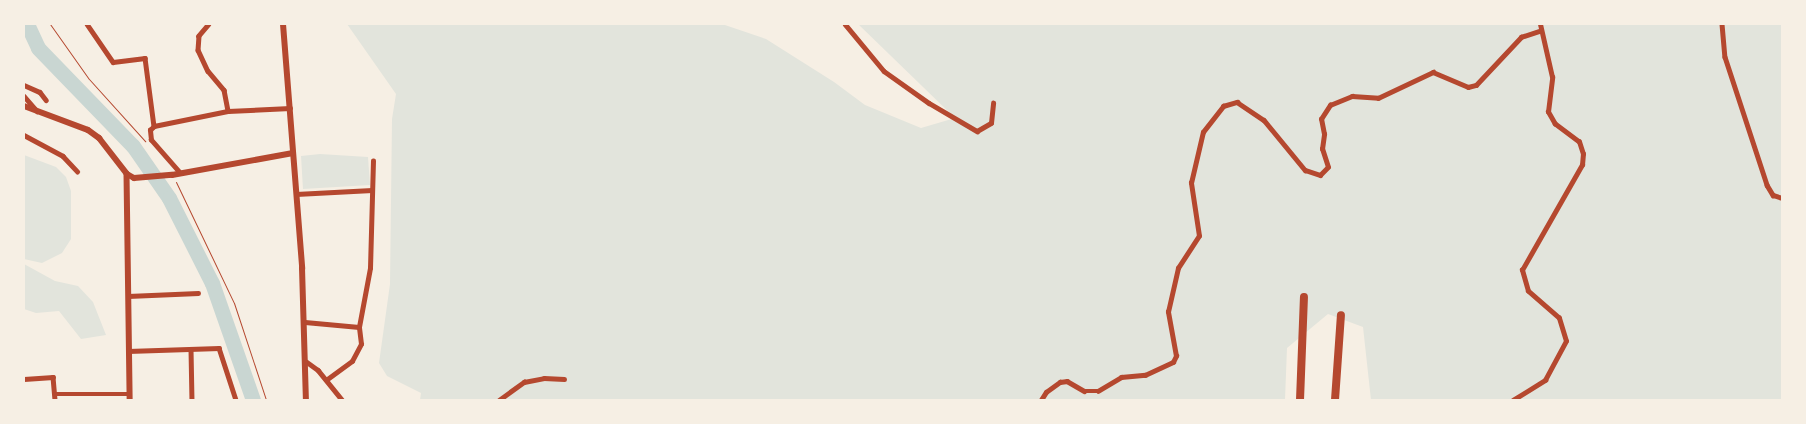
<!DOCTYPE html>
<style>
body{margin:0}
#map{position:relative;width:1806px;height:424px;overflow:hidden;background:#f6efe4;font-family:Jost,sans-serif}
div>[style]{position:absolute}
.green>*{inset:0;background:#e2e4dc}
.river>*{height:15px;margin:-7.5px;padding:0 7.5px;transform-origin:7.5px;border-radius:7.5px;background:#c9d6d2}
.path>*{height:1px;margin:-0.5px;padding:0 0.5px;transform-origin:0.5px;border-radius:0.5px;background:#b5482f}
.minor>*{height:4.5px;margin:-2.25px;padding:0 2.25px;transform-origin:2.25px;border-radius:2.25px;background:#b5482f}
.tertiary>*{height:5.5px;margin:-2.75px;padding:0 2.75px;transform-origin:2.75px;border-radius:2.75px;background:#b5482f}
.secondary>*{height:6px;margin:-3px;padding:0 3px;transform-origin:3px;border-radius:3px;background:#b5482f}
.trunk>*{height:8px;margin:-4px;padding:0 4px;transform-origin:4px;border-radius:4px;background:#b5482f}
span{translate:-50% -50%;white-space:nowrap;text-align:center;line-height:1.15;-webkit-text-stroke:5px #f6efe4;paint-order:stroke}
.frame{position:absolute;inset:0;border:25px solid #f6efe4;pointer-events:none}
</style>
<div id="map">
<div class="green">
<div style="clip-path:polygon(347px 24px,722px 24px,766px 39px,834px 82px,865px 105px,921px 128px,955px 118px,858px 24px,1782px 24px,1782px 400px,1371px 400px,1363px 327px,1328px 314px,1287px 348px,1285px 400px,420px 400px,421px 393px,387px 376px,379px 363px,390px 284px,392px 119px,396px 94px)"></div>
<div style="clip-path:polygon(320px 154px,368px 157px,370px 185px,303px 189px,301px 156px)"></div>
<div style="clip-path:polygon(24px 155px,56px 167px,66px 177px,71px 191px,71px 239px,62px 253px,42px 263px,24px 259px)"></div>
<div style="clip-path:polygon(24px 264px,55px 281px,78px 286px,93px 302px,106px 335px,81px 339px,59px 311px,36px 313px,24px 309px)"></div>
</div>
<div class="river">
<div style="left:27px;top:24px;width:26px;rotate:65deg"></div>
<div style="left:38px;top:48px;width:136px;rotate:45.9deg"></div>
<div style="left:133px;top:146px;width:63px;rotate:55.3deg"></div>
<div style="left:169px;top:198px;width:95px;rotate:63.2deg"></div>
<div style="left:212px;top:283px;width:124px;rotate:70.7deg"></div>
</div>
<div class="path">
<div style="left:50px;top:24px;width:67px;rotate:54.7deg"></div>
<div style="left:89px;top:79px;width:84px;rotate:47.9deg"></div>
<div style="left:176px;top:182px;width:134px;rotate:64.4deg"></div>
<div style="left:234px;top:303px;width:102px;rotate:71.7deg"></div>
</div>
<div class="minor">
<div style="left:87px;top:24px;width:46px;rotate:55.6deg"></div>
<div style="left:113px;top:62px;width:32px;rotate:-7deg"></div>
<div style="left:145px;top:58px;width:69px;rotate:82.5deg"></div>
<div style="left:209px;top:24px;width:16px;rotate:130deg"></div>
<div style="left:199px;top:36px;width:14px;rotate:94deg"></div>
<div style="left:198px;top:50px;width:23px;rotate:65deg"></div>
<div style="left:208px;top:71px;width:25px;rotate:50deg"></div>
<div style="left:224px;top:90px;width:21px;rotate:79deg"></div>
<div style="left:845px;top:24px;width:61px;rotate:50.3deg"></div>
<div style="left:884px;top:71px;width:55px;rotate:35.4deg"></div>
<div style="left:929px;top:103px;width:56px;rotate:30.3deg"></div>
<div style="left:977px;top:131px;width:16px;rotate:-30deg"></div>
<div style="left:991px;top:123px;width:20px;rotate:-84deg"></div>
<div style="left:1722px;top:24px;width:33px;rotate:85deg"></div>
<div style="left:1725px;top:57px;width:135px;rotate:71.8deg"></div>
<div style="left:1767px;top:185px;width:12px;rotate:59deg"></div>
<div style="left:1773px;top:195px;width:9px;rotate:18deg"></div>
<div style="left:24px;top:85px;width:17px;rotate:24deg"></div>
<div style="left:40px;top:92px;width:10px;rotate:53deg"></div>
<div style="left:24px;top:96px;width:20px;rotate:49deg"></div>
<div style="left:24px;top:135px;width:44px;rotate:28.3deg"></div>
<div style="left:63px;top:156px;width:21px;rotate:47deg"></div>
<div style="left:180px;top:173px;width:44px;rotate:-131.3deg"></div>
<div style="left:151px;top:140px;width:10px;rotate:-96deg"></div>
<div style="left:150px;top:130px;width:6px;rotate:-45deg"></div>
<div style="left:154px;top:126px;width:76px;rotate:-11.5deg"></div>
<div style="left:228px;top:111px;width:62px;rotate:-2.8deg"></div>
<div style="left:296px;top:194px;width:76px;rotate:-3deg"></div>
<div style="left:128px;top:296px;width:70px;rotate:-2.5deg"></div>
<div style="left:305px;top:322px;width:54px;rotate:5.3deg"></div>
<div style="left:191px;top:349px;width:51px;rotate:88.9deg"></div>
<div style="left:128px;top:351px;width:91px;rotate:-1.9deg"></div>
<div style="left:219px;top:348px;width:55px;rotate:71.9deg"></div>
<div style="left:307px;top:362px;width:14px;rotate:36deg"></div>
<div style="left:318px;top:370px;width:38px;rotate:51deg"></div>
<div style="left:24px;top:379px;width:29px;rotate:-4deg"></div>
<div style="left:53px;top:377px;width:23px;rotate:85deg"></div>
<div style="left:326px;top:380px;width:32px;rotate:-36deg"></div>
<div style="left:352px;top:361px;width:19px;rotate:-62deg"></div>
<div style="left:361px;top:344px;width:17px;rotate:-97deg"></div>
<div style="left:359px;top:327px;width:60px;rotate:-79.4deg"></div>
<div style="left:370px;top:268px;width:107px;rotate:-88.4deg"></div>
<div style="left:55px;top:394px;width:74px"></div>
<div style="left:499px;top:400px;width:31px;rotate:-36deg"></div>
<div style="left:524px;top:382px;width:20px;rotate:-11deg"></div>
<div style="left:544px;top:378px;width:20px;rotate:3deg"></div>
<div style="left:1041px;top:400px;width:9px;rotate:-58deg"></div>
<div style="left:1046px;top:392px;width:17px;rotate:-36deg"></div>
<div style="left:1060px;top:382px;width:7px;rotate:-8deg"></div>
<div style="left:1067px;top:381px;width:20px;rotate:30deg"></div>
<div style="left:1084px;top:391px;width:14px"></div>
<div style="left:1098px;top:391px;width:27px;rotate:-31deg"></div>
<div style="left:1121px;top:377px;width:24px;rotate:-5deg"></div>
<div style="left:1145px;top:375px;width:31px;rotate:-25deg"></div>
<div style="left:1173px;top:362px;width:7px;rotate:-63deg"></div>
<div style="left:1176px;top:356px;width:45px;rotate:-100.3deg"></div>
<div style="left:1168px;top:312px;width:45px;rotate:-77.2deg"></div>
<div style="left:1178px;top:268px;width:38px;rotate:-57deg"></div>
<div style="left:1199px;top:236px;width:54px;rotate:-98.6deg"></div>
<div style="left:1191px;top:183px;width:52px;rotate:-76.8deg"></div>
<div style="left:1203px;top:132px;width:33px;rotate:-52deg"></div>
<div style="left:1223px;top:106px;width:15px;rotate:-16deg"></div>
<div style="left:1237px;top:102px;width:32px;rotate:34deg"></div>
<div style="left:1264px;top:120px;width:65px;rotate:50.6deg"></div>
<div style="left:1305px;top:170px;width:16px;rotate:18deg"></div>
<div style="left:1320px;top:175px;width:11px;rotate:-45deg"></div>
<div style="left:1328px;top:167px;width:19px;rotate:-108deg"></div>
<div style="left:1322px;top:149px;width:15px;rotate:-82deg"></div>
<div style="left:1324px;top:134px;width:15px;rotate:-101deg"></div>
<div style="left:1321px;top:119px;width:17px;rotate:-57deg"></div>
<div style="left:1330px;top:105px;width:24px;rotate:-22deg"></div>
<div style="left:1352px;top:96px;width:26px;rotate:4deg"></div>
<div style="left:1378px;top:98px;width:61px;rotate:-25.3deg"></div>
<div style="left:1433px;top:72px;width:38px;rotate:23deg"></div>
<div style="left:1468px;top:87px;width:8px;rotate:-14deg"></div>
<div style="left:1476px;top:85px;width:66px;rotate:-46.8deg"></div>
<div style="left:1521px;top:37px;width:19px;rotate:-18deg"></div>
<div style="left:1513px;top:400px;width:38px;rotate:-32deg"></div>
<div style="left:1545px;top:380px;width:44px;rotate:-61.7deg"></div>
<div style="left:1566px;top:341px;width:24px;rotate:-107deg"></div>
<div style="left:1559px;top:318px;width:41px;rotate:-138.9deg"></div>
<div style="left:1528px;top:291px;width:22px;rotate:-106deg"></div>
<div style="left:1522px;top:270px;width:121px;rotate:-60.3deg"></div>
<div style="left:1582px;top:165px;width:11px;rotate:-85deg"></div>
<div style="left:1583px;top:154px;width:13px;rotate:-108deg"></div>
<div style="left:1579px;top:142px;width:30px;rotate:-143deg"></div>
<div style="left:1555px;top:124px;width:14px;rotate:-120deg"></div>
<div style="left:1548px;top:112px;width:35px;rotate:-83deg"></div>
<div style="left:1552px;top:77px;width:54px;rotate:-102.8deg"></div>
</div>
<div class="tertiary">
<div style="left:127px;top:174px;width:226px;rotate:89.2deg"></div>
</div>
<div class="secondary">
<div style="left:283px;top:24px;width:245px;rotate:85.5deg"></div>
<div style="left:302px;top:268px;width:132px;rotate:88.3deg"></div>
<div style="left:24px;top:106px;width:68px;rotate:20.6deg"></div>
<div style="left:88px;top:130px;width:14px;rotate:36deg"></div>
<div style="left:99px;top:138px;width:46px;rotate:52.1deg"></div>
<div style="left:127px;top:174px;width:8px;rotate:30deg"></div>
<div style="left:134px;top:178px;width:38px;rotate:-5deg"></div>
<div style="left:172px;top:175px;width:123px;rotate:-10.3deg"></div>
</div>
<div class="trunk">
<div style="left:1300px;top:400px;width:103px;rotate:-87.8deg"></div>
<div style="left:1335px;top:400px;width:85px;rotate:-86deg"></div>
</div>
<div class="frame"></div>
</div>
